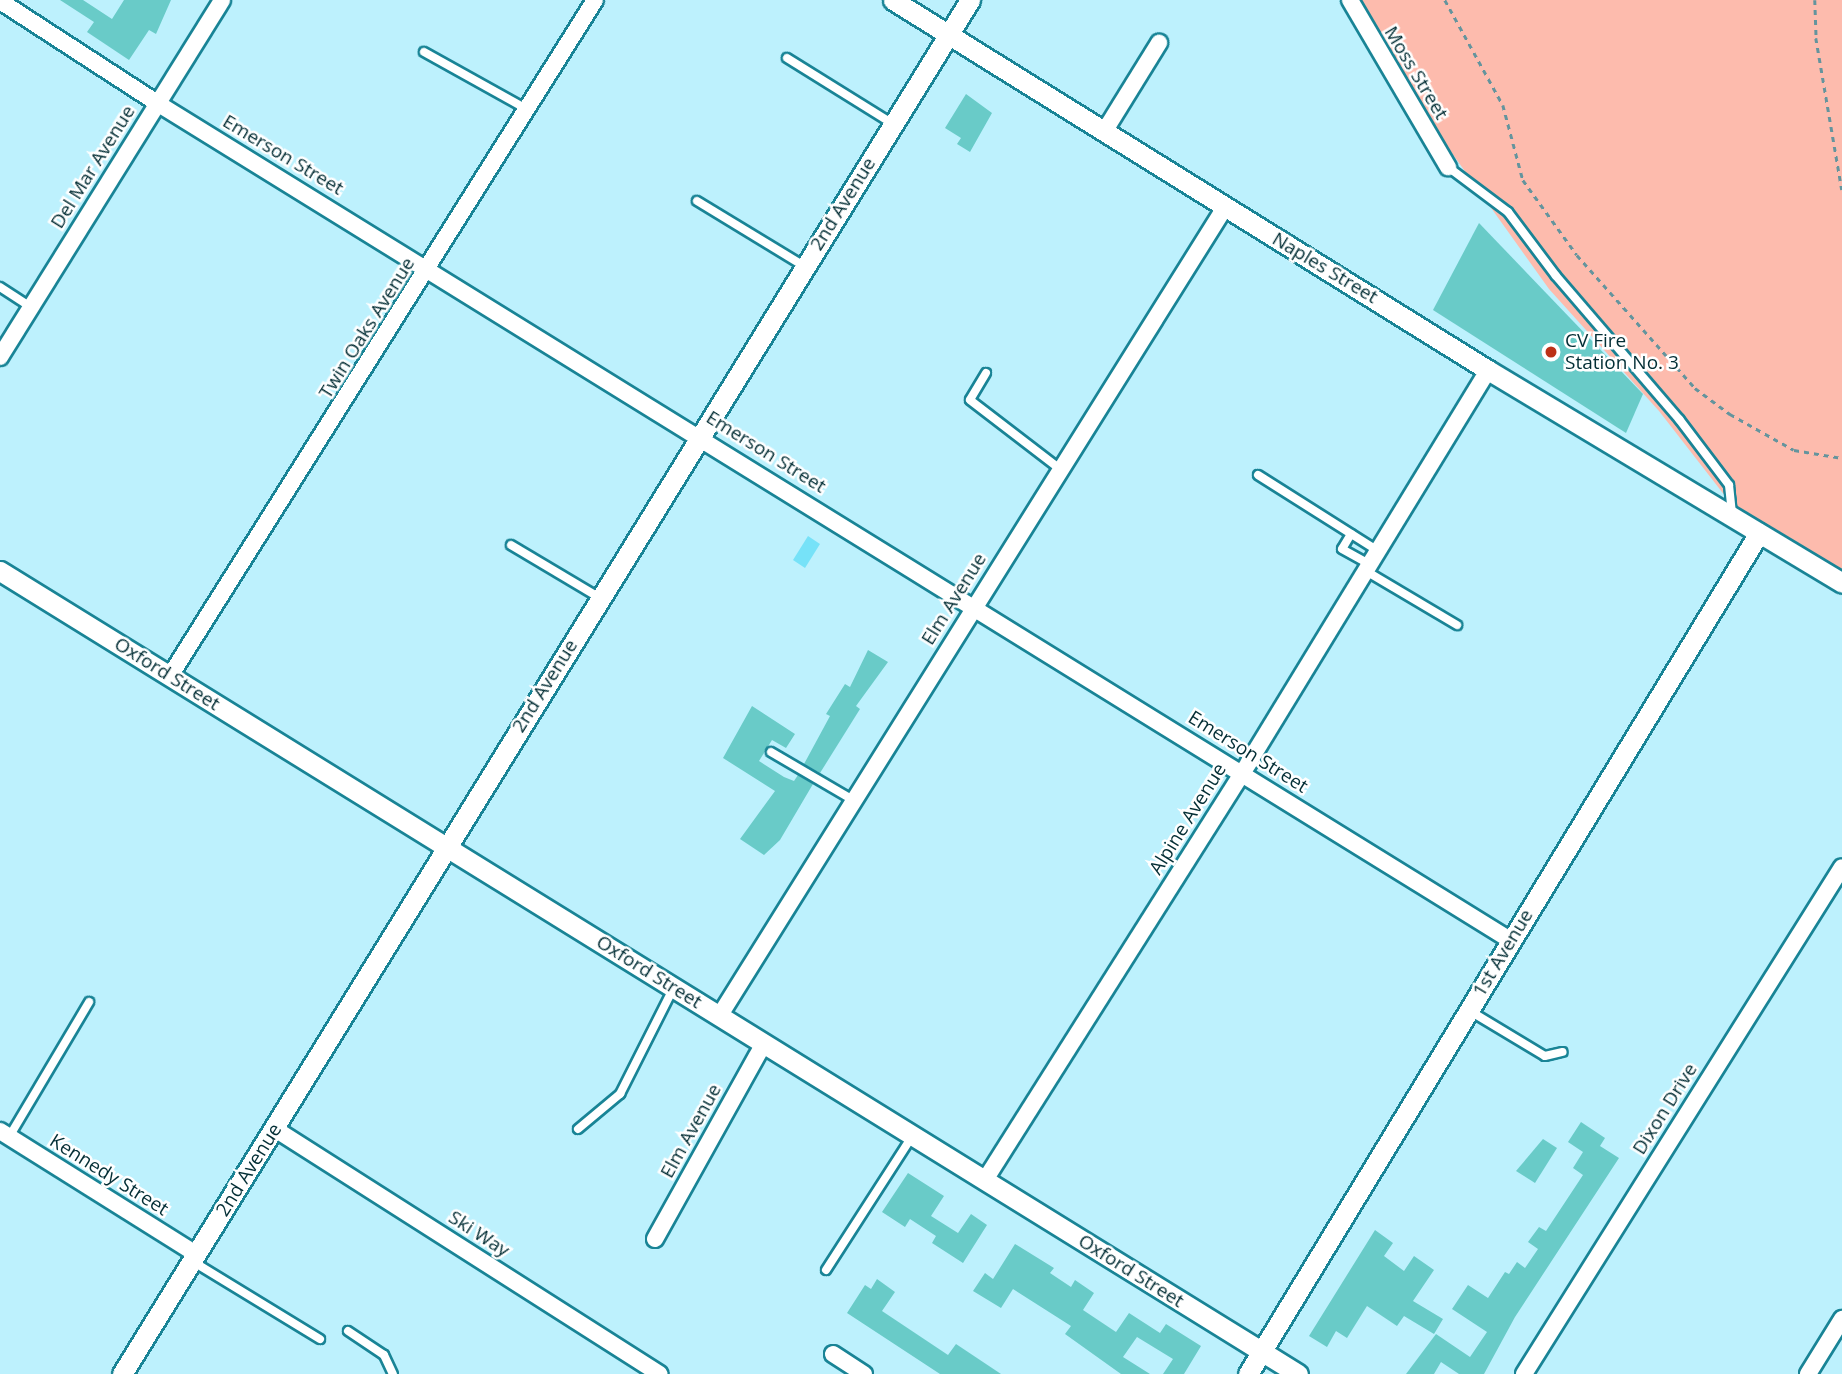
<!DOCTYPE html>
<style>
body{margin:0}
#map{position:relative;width:1842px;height:1374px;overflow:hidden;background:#bdf1fd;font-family:"Open Sans",sans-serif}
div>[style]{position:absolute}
.green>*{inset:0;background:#fdbbad}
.water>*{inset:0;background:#76e2f8}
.building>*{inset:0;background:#69cbc8}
.path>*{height:2.5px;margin-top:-1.25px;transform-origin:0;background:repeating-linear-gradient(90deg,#64949d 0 5px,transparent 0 10px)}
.roads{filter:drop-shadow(2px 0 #198496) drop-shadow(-2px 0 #198496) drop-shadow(0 2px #198496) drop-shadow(0 -2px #198496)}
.service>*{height:8px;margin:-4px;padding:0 4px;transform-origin:4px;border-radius:4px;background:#fff}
.minor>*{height:16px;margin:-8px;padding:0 8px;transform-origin:8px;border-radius:8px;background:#fff}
.tertiary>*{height:19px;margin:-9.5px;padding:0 9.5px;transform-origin:9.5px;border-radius:9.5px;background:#fff}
.dots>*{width:19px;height:19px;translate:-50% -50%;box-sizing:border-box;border:4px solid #fff;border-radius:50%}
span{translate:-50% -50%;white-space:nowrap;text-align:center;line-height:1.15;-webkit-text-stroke:5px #fff;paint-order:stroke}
.street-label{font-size:19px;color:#032e35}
.poi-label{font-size:19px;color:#032e35}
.left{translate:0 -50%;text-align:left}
</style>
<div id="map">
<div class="green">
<div style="clip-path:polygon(1356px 0,1842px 0,1842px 587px,1757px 537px,1659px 411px,1549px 289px,1429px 121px)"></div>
</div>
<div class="water">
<div style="clip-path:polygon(808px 536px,820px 544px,805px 568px,793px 560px)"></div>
</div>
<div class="building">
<div style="clip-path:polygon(60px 0,83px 0,112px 19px,124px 0,171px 0,156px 34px,149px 30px,129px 60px,87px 32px,94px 22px)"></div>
<div style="clip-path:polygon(966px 94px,992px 113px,970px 152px,957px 144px,961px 138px,945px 128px)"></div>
<div style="clip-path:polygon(1479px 223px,1643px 394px,1626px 433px,1433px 310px)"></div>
<div style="clip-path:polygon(868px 650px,888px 662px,856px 706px,860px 709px,820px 773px,804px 764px,830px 716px,826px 714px,845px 684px,850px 687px)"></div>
<div style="clip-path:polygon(752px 706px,795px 734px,786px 748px,772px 740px,759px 761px,784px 777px,794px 781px,798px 775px,813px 784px,780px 840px,764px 855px,740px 839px,775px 791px,723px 758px)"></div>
<div style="clip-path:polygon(1581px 1122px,1605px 1138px,1600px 1146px,1619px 1158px,1515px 1317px,1484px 1374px,1459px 1374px,1441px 1362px,1434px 1374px,1406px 1374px,1436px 1334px,1470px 1357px,1487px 1332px,1452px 1309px,1468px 1285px,1488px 1298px,1505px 1272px,1509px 1274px,1517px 1262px,1525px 1268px,1538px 1249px,1528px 1242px,1539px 1227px,1546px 1231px,1583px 1175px,1573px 1168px,1583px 1152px,1568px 1142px)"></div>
<div style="clip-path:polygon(1543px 1139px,1557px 1148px,1535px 1183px,1516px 1171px)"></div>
<div style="clip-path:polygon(908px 1173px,944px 1196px,931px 1216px,958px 1233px,971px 1214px,987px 1225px,963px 1263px,932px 1243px,936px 1236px,910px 1219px,905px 1227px,882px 1212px)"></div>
<div style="clip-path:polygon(1375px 1230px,1393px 1243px,1384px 1256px,1404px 1271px,1414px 1256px,1434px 1270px,1413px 1301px,1443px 1319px,1434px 1334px,1404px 1316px,1397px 1326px,1367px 1306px,1347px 1338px,1336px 1331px,1327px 1347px,1309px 1336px)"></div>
<div style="clip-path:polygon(1015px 1244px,1054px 1268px,1050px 1273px,1071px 1287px,1075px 1280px,1094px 1293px,1083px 1310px,1116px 1332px,1129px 1313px,1160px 1333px,1166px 1324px,1201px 1346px,1184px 1374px,1163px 1374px,1173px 1359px,1137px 1337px,1123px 1357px,1150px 1374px,1121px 1374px,1065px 1334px,1071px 1326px,1013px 1289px,1001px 1308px,973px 1291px,985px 1273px,993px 1279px)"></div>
<div style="clip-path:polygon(877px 1279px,895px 1292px,882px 1311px,948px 1355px,956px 1344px,1001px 1374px,940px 1374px,847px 1313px,865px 1285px,871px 1289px)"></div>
</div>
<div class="path">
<div style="left:1445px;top:0;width:120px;rotate:61.1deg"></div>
<div style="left:1503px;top:105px;width:78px;rotate:75.1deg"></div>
<div style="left:1523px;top:180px;width:92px;rotate:54.2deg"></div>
<div style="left:1577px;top:255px;width:178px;rotate:48.4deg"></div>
<div style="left:1695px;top:388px;width:44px;rotate:36.6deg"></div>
<div style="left:1730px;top:414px;width:73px;rotate:29.4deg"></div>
<div style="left:1794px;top:450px;width:49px;rotate:9.5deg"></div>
<div style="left:1815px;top:0;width:38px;rotate:88deg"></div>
<div style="left:1816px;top:38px;width:154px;rotate:80.3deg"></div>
</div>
<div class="roads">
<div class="service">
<div style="left:424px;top:52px;width:119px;rotate:29.1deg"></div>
<div style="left:787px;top:58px;width:125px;rotate:31.9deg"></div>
<div style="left:1448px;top:167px;width:75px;rotate:36.9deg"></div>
<div style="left:1508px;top:212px;width:80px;rotate:53.1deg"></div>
<div style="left:1556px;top:276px;width:189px;rotate:49.3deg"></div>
<div style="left:1679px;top:419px;width:83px;rotate:52.9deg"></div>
<div style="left:1729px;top:485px;width:30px;rotate:84deg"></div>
<div style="left:697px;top:201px;width:125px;rotate:31.3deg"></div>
<div style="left:0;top:287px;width:37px;rotate:33deg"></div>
<div style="left:986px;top:373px;width:31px;rotate:121deg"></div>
<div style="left:970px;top:400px;width:113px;rotate:37.5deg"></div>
<div style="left:1258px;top:475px;width:142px;rotate:32.3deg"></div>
<div style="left:1351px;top:534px;width:17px;rotate:121deg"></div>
<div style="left:1342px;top:549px;width:31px;rotate:29deg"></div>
<div style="left:511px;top:545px;width:104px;rotate:30.8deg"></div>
<div style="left:1366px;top:571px;width:106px;rotate:30.7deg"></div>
<div style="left:771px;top:752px;width:95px;rotate:30.3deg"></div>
<div style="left:1470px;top:1011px;width:87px;rotate:31deg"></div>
<div style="left:1545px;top:1056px;width:18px;rotate:-13deg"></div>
<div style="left:578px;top:1129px;width:55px;rotate:-39.8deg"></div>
<div style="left:620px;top:1094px;width:118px;rotate:-63.2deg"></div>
<div style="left:9px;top:1137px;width:157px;rotate:-59.3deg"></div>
<div style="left:192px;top:1261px;width:150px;rotate:31.4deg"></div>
<div style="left:826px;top:1270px;width:161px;rotate:-57.2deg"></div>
<div style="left:348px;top:1331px;width:43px;rotate:33.7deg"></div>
<div style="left:384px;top:1355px;width:21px;rotate:65deg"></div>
</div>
<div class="minor">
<div style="left:1350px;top:0;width:194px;rotate:59.6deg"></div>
<div style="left:0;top:1px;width:187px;rotate:33deg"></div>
<div style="left:157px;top:103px;width:1591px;rotate:31.74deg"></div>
<div style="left:1104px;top:132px;width:105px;rotate:-58.3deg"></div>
<div style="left:0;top:357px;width:420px;rotate:-58.1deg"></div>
<div style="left:170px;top:676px;width:798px;rotate:-57.84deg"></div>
<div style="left:720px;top:1015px;width:953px;rotate:-57.99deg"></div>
<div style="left:275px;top:1129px;width:456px;rotate:32.5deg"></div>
<div style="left:0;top:1131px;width:231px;rotate:32.1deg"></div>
<div style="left:985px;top:1180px;width:494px;rotate:-57.7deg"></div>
<div style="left:1249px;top:762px;width:459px;rotate:-58.6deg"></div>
<div style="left:655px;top:1239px;width:224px;rotate:-60.9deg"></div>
<div style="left:833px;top:1354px;width:37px;rotate:33deg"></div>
<div style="left:1524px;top:1374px;width:598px;rotate:-57.9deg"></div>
<div style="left:1808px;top:1374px;width:65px;rotate:-58.3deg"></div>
</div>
<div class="tertiary">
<div style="left:893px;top:0;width:701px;rotate:31.88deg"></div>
<div style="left:1488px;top:370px;width:413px;rotate:31deg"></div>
<div style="left:0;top:571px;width:1526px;rotate:31.74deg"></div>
<div style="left:122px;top:1374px;width:1615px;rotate:-58.32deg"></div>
<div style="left:1248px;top:1374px;width:984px;rotate:-58.72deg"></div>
</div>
</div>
<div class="dots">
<div style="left:1551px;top:352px;background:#bc3117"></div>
</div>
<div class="street-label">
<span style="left:1416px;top:73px;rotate:59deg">Moss Street</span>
<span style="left:283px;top:155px;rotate:31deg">Emerson Street</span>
<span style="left:93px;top:167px;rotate:-58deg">Del Mar Avenue</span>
<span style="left:843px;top:204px;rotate:-58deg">2nd Avenue</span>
<span style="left:1325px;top:268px;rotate:31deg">Naples Street</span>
<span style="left:367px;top:328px;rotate:-58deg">Twin Oaks Avenue</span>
<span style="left:766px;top:452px;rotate:32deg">Emerson Street</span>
<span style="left:954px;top:599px;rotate:-58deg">Elm Avenue</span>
<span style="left:167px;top:674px;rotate:32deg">Oxford Street</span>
<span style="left:545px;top:686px;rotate:-58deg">2nd Avenue</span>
<span style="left:1248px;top:752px;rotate:32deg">Emerson Street</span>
<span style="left:1188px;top:819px;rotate:-58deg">Alpine Avenue</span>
<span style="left:1503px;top:953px;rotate:-59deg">1st Avenue</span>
<span style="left:649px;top:972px;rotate:32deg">Oxford Street</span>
<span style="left:1665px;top:1109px;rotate:-58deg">Dixon Drive</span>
<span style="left:691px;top:1131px;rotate:-61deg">Elm Avenue</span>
<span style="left:249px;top:1170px;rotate:-58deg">2nd Avenue</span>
<span style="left:109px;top:1175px;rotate:32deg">Kennedy Street</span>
<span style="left:479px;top:1234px;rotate:33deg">Ski Way</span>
<span style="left:1131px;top:1271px;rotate:32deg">Oxford Street</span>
</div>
<div class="poi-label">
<span class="left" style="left:1565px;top:352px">CV Fire<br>Station No. 3</span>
</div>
</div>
